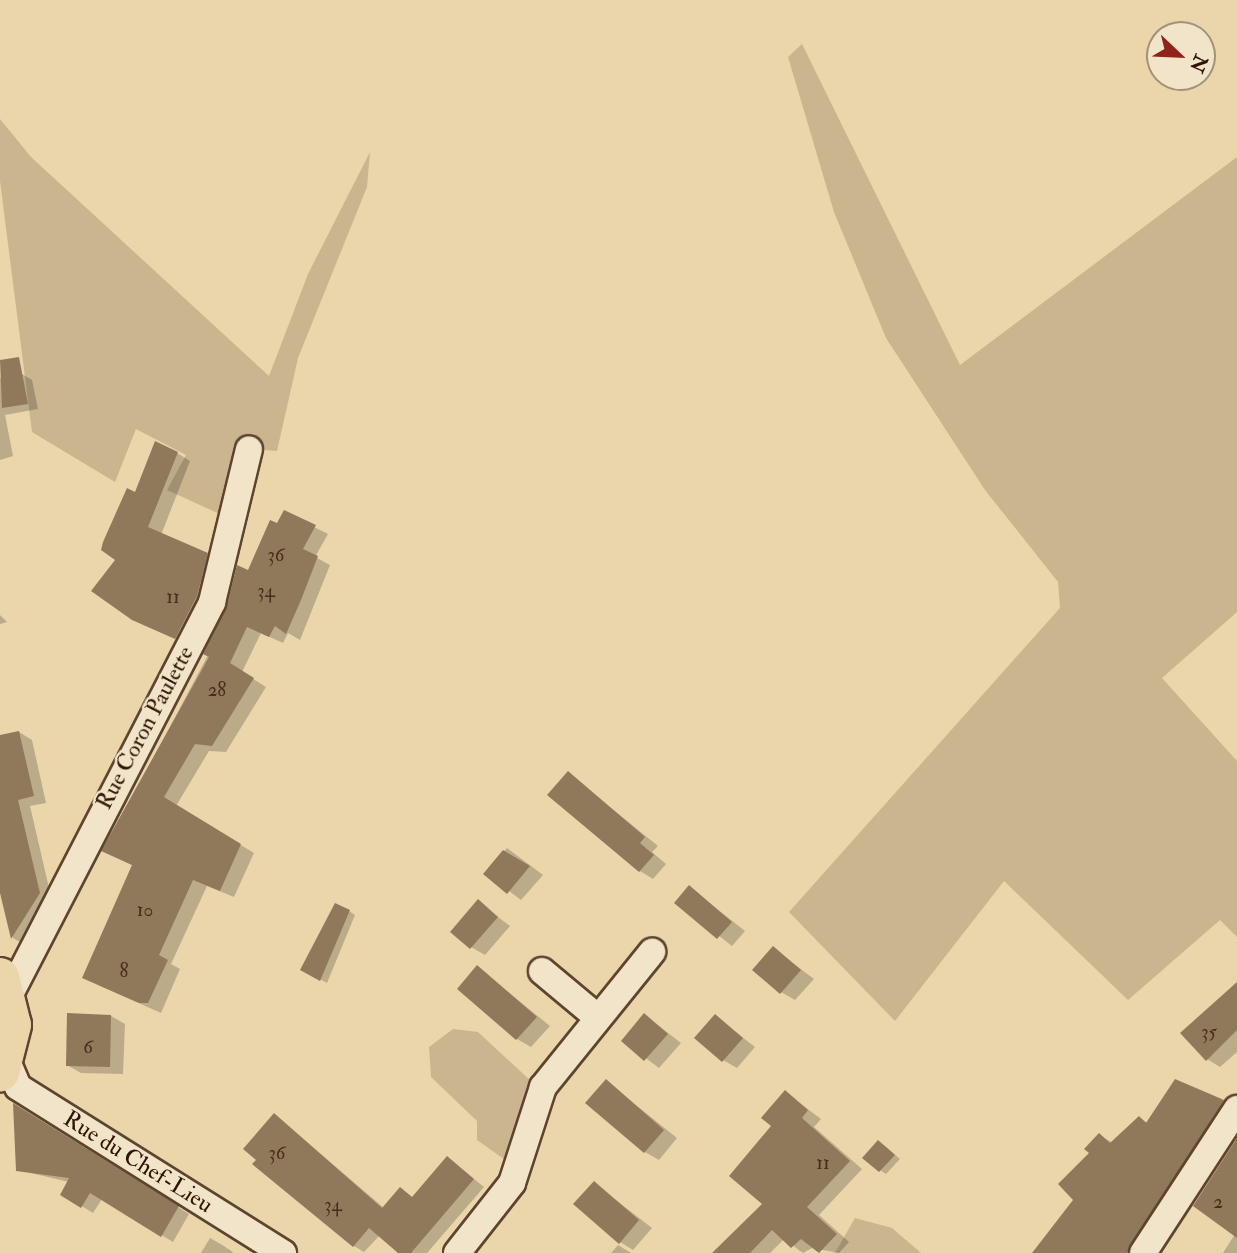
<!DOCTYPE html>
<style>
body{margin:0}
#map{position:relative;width:1237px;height:1253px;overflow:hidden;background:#ead6aa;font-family:"IM FELL Double Pica",serif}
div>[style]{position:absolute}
.green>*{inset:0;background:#cab58e}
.shadow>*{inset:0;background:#0003}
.building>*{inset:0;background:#90795b}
.roads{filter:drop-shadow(2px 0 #5e442f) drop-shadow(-2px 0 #5e442f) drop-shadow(0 2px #5e442f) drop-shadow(0 -2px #5e442f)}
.minor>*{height:26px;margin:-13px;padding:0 13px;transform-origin:13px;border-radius:13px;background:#f1e4c8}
.primary>*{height:38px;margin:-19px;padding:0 19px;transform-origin:19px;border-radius:19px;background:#ead6aa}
span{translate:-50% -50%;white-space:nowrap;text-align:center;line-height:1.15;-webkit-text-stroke:5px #f1e4c8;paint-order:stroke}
.number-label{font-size:19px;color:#472d1b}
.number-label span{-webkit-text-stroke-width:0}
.street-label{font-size:23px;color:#2f1406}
.north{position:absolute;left:1146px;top:21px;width:70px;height:70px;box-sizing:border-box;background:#f1e4c8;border:2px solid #a3917a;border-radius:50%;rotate:113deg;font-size:19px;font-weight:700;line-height:28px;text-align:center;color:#2f1406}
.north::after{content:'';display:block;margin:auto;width:24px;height:32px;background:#8f2418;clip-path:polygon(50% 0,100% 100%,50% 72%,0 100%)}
</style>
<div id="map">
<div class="green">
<div style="clip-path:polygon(802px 44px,960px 365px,1237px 157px,1237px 612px,1162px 678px,1237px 761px,1237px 937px,1220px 920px,1128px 1000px,1004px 881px,895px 1021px,789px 912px,1060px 608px,1058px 582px,985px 490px,886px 338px,834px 212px,788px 57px)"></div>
<div style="clip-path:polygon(0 119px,31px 157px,269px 376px,308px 274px,370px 152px,367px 187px,298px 358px,277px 451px,249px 449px,235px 521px,167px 490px,186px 455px,136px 429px,115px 482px,32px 432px,0 181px)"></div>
<div style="clip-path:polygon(453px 1029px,478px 1032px,532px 1082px,511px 1156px,504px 1159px,477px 1140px,477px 1121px,431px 1077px,429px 1047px)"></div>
<div style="clip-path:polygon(855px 1218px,892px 1228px,921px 1253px,835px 1253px)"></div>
</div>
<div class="shadow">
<div style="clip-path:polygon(22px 374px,32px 380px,38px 409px,5px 415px,13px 456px,0 460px,0 378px)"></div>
<div style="clip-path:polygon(177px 453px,190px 461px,161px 535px,220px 562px,189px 645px,133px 619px,118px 560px,136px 494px)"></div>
<div style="clip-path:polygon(284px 512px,328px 534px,315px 557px,330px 565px,300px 640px,288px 633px,283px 643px,261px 633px,242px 672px,266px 687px,226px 752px,209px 751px,176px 806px,254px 853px,234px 897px,207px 886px,171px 964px,180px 969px,161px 1013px,98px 985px,134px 866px,104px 851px)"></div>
<div style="clip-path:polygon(0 615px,7px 622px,0 624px)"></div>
<div style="clip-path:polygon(19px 732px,32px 740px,46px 803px,30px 806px,52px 901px,25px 945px,13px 938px,0 881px,0 737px)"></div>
<div style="clip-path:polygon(568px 773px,658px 846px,652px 852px,666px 864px,653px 879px,640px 871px)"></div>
<div style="clip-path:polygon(507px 848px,543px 875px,521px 900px,485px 873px)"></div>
<div style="clip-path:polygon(689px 887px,745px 931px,732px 946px,676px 902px)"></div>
<div style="clip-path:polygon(478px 902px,510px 926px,485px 955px,471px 947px)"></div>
<div style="clip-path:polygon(349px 911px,355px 915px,327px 983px,302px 969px)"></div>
<div style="clip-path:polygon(773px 948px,814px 979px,795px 1000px,781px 992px)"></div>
<div style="clip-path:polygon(477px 967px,550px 1026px,531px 1047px,517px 1039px)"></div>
<div style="clip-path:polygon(1237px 984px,1237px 1052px,1220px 1067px,1207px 1059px)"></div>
<div style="clip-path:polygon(645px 1015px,681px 1043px,659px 1068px,623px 1041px)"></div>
<div style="clip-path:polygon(111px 1016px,125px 1024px,123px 1074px,81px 1073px,67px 1065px)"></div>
<div style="clip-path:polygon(715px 1016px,755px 1047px,737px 1068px,723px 1060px)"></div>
<div style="clip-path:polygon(606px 1081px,677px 1138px,659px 1160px,645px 1152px)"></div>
<div style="clip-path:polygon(1175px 1081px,1236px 1109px,1142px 1253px,1065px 1253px,1099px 1135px,1113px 1143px,1140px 1118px,1148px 1123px)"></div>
<div style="clip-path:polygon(785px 1092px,821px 1119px,814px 1127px,862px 1169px,819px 1215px,849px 1242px,839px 1253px,812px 1248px,803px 1253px,784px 1239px,770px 1253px,723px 1253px,764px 1204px,773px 1126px)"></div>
<div style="clip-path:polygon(25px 1111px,189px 1214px,173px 1242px,102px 1199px,93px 1213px,62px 1194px,69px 1182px,18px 1170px)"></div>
<div style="clip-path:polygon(275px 1115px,384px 1208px,400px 1189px,414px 1198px,448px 1158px,484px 1187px,427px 1253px,401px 1253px,380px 1235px,364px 1252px,354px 1246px)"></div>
<div style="clip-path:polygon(1237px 1140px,1237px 1253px,1223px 1253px,1235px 1234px)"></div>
<div style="clip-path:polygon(885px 1146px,900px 1159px,886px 1174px,880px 1170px)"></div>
<div style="clip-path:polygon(594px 1183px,652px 1228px,633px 1250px,620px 1242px)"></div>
<div style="clip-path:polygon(210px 1238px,224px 1246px,234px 1253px,201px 1253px)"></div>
<div style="clip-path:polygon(618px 1245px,631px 1253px,611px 1253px)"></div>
</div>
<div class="building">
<div style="clip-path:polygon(19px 357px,28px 404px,2px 408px,0 360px)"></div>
<div style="clip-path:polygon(155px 441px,178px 452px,148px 527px,208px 553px,197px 596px,175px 639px,132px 620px,91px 591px,115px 560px,101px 550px,103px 542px,127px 488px,135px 492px)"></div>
<div style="clip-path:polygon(284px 510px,316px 525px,303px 549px,318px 556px,301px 600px,286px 634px,275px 626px,269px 637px,247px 627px,230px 663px,254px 678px,212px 746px,195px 744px,164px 797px,241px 844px,220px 891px,193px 880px,159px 955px,168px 960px,148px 1003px,139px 1003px,82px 978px,132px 865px,101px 851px,209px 657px,203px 654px,226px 609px,237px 565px,248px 570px,270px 520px,277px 523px)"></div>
<div style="clip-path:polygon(19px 731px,34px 796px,18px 800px,40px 893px,11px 939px,0 893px,0 735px)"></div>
<div style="clip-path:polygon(568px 771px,645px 837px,640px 843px,654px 855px,639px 872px,547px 795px)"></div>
<div style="clip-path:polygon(503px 850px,530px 866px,507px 894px,483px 874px)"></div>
<div style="clip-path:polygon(689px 885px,732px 922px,717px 939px,674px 903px)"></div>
<div style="clip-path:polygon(478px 899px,498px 917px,470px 949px,450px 932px)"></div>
<div style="clip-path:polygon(335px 903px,350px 910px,320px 981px,300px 970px)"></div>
<div style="clip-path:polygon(773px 946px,801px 970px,780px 994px,752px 970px)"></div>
<div style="clip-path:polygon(477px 965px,537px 1017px,516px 1040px,457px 989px)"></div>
<div style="clip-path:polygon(1237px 982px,1237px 1030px,1206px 1061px,1180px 1033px)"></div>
<div style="clip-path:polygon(67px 1013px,111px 1015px,110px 1067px,66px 1066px)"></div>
<div style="clip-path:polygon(644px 1013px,668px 1034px,644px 1061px,621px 1041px)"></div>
<div style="clip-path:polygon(715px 1014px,743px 1038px,722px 1062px,694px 1038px)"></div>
<div style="clip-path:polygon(606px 1079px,664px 1130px,644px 1153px,585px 1103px)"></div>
<div style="clip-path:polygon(1175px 1079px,1224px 1100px,1127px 1253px,1032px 1253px,1073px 1200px,1058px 1184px,1089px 1153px,1084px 1149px,1099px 1133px,1110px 1143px,1139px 1116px,1146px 1123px)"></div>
<div style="clip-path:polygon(785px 1090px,808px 1110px,802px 1118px,850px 1161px,807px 1207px,837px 1234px,819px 1253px,801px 1239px,791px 1248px,772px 1230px,750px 1253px,712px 1253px,762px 1204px,729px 1176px,771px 1126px,761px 1118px)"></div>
<div style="clip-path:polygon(13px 1103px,179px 1206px,161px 1237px,90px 1193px,81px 1208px,60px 1195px,69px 1178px,16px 1171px)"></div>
<div style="clip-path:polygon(274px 1113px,382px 1208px,400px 1187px,412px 1197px,447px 1156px,474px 1179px,411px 1253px,398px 1253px,369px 1228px,353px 1247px,252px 1164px,256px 1160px,243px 1149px)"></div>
<div style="clip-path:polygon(1237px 1138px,1237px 1238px,1193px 1206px)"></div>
<div style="clip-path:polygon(878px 1140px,895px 1155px,879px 1172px,862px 1158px)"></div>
<div style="clip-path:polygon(594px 1181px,639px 1220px,619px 1244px,573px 1204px)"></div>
</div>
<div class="roads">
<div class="minor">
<div style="left:542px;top:971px;width:72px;rotate:39.9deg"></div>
<div style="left:9px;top:996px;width:443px;rotate:-62.7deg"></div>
<div style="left:212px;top:602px;width:157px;rotate:-76.4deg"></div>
<div style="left:7px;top:1061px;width:28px;rotate:67deg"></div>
<div style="left:18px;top:1087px;width:313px;rotate:32.1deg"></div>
<div style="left:457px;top:1253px;width:89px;rotate:-51.8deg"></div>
<div style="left:512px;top:1183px;width:101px;rotate:-72.1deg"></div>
<div style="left:543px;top:1087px;width:174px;rotate:-51.1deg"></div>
<div style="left:1143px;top:1253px;width:172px;rotate:-56.9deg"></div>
</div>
<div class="primary">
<div style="left:0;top:977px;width:49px;rotate:76deg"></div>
<div style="left:12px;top:1025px;width:49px;rotate:104.3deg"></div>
</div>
</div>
<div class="number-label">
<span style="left:276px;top:556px">36</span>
<span style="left:266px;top:592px">34</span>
<span style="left:173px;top:598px">11</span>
<span style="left:217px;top:691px">28</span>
<span style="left:145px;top:911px">10</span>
<span style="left:124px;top:972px">8</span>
<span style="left:1209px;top:1033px">35</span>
<span style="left:88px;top:1048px">6</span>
<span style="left:277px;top:1154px">36</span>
<span style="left:823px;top:1164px">11</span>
<span style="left:1218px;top:1203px">2</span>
<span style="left:333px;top:1206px">34</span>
</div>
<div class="street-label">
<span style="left:145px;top:728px;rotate:-62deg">Rue Coron Paulette</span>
<span style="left:138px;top:1162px;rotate:32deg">Rue du Chef-Lieu</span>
</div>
<div class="north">N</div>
</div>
